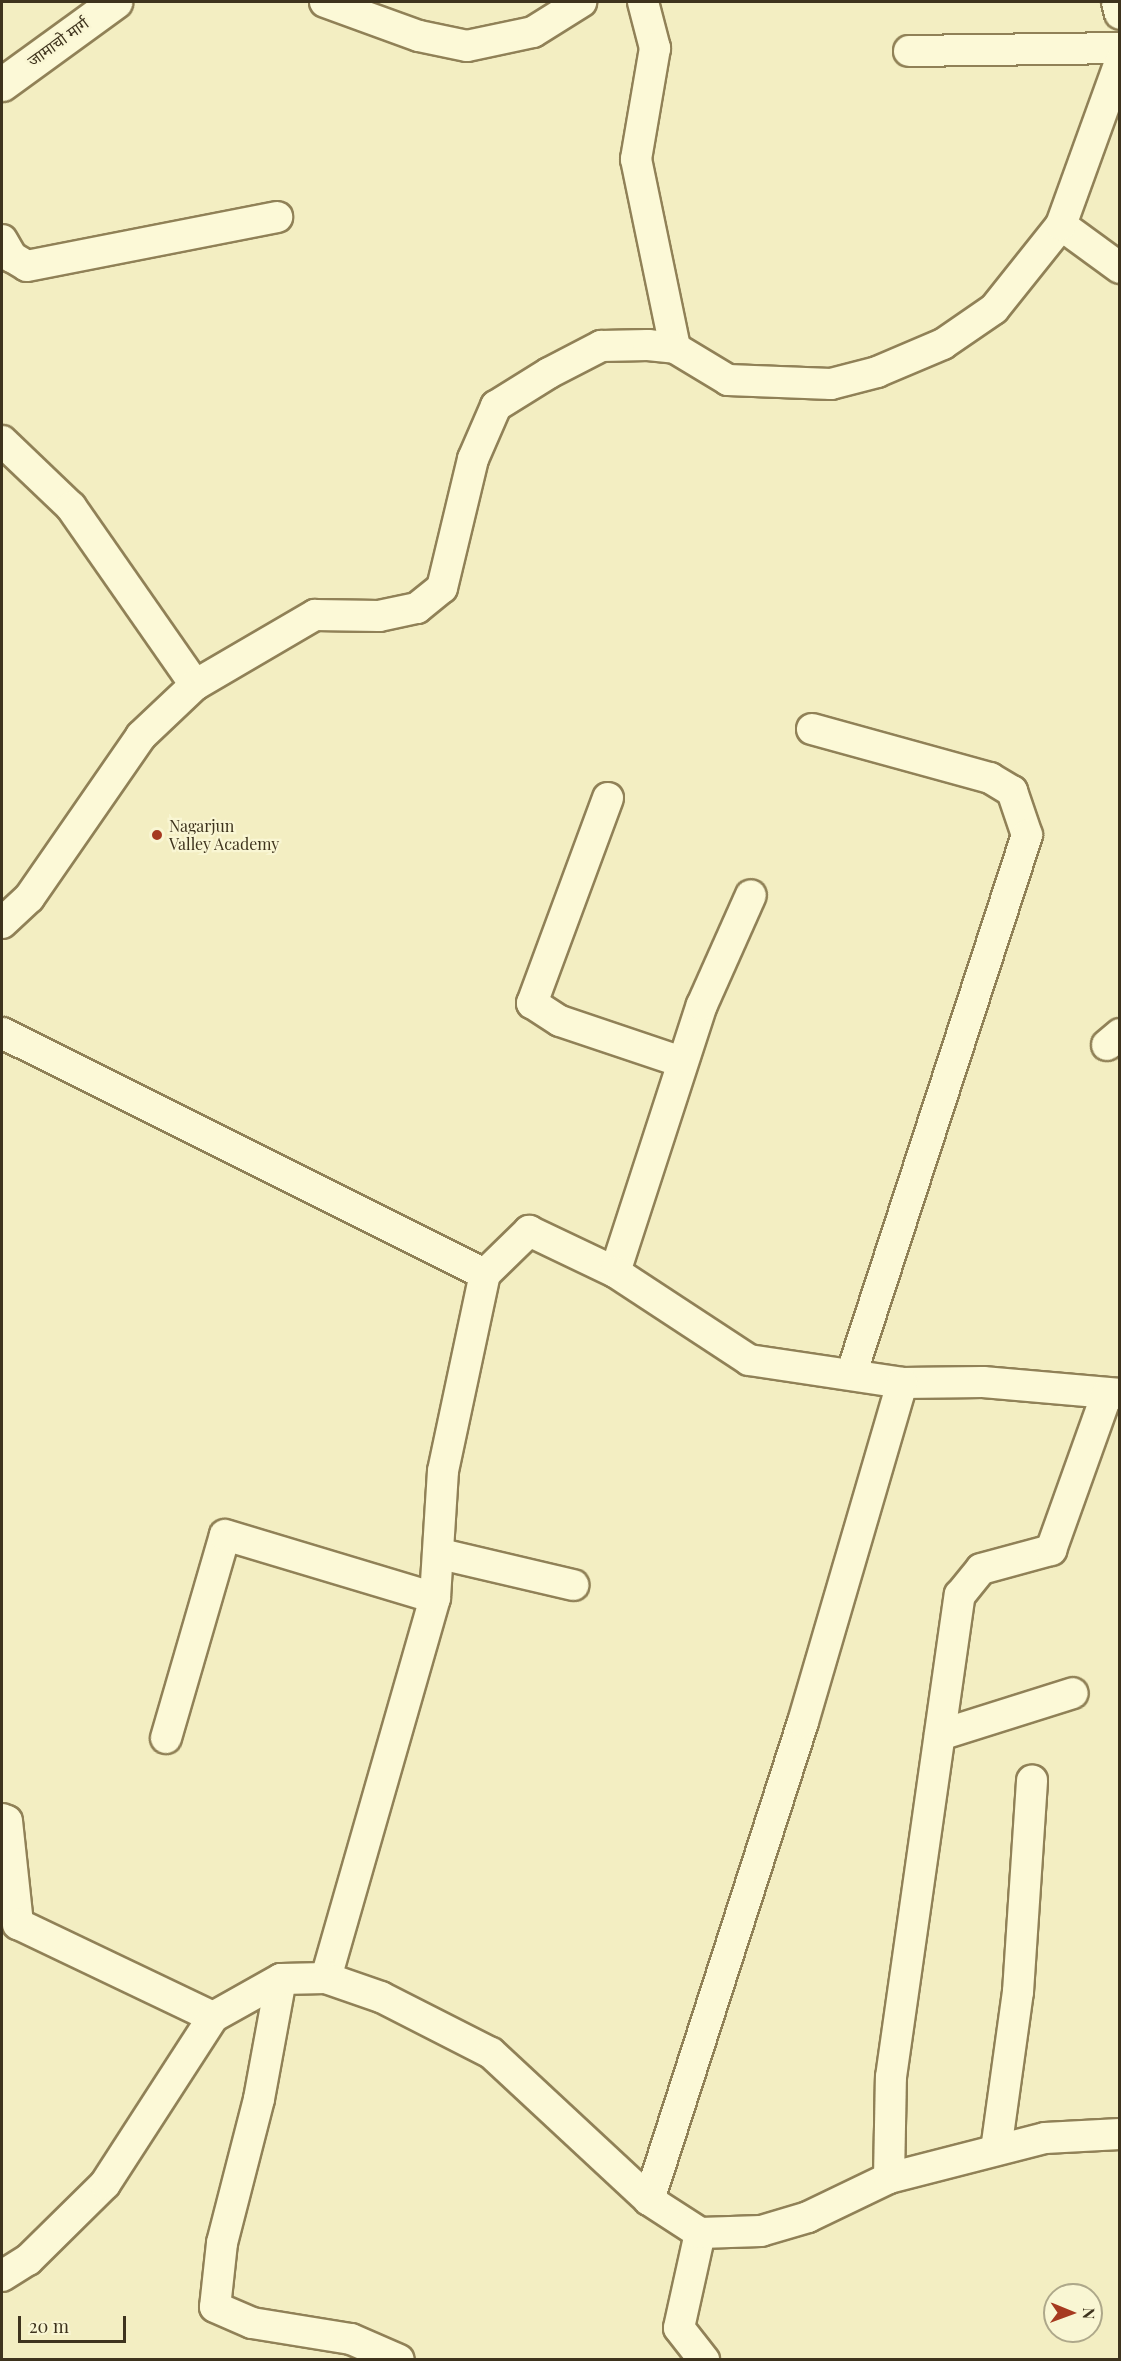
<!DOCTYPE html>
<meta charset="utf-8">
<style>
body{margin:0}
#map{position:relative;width:1121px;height:2361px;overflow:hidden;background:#f3eec2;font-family:"Playfair Display","Noto Sans Devanagari",serif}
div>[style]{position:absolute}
.roads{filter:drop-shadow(2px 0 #908157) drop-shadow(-2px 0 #908157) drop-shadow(0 2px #908157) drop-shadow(0 -2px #908157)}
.street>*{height:30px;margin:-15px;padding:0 15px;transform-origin:15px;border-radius:15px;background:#fcf9d7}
.secondary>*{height:33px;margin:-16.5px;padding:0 16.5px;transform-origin:16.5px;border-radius:16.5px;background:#fcf9d7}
.dots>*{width:16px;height:16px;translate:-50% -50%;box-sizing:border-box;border:3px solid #f9f6d3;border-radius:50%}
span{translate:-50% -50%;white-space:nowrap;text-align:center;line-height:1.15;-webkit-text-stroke:4.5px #f9f6d3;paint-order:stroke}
.street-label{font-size:16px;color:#3e331d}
.poi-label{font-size:16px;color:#3e331d}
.left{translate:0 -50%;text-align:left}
.frame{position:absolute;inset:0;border:3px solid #3e331d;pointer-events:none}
.north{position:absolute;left:1043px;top:2283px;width:60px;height:60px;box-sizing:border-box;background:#f9f6d3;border:2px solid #aea88a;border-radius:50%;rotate:91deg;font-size:16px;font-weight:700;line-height:24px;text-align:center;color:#3e331d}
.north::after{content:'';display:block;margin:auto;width:21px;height:27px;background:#a63a20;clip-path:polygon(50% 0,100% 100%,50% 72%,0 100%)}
.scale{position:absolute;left:18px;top:2316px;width:108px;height:27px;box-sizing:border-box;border:3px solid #3e331d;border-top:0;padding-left:8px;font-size:18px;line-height:21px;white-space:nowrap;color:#3e331d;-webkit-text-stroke:4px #f9f6d3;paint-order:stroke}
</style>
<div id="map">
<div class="roads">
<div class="street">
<div style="left:325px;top:2px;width:100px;rotate:19.9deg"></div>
<div style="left:419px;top:36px;width:49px;rotate:11.8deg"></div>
<div style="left:467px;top:46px;width:67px;rotate:-12deg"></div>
<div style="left:533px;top:32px;width:57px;rotate:-32deg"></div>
<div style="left:643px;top:2px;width:48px;rotate:75.4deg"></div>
<div style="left:655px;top:48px;width:113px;rotate:99.7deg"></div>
<div style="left:636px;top:159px;width:193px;rotate:78.3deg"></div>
<div style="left:1117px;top:2px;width:12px;rotate:76deg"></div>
<div style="left:909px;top:51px;width:211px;rotate:-0.8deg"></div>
<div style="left:1061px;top:225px;width:73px;rotate:36.1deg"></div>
<div style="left:2px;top:240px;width:20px;rotate:60deg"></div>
<div style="left:12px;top:257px;width:17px;rotate:31deg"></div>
<div style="left:27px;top:266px;width:255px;rotate:-11.1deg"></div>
<div style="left:2px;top:441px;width:95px;rotate:43.7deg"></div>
<div style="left:71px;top:507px;width:217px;rotate:55.1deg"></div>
<div style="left:812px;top:729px;width:185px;rotate:15.4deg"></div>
<div style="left:990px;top:778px;width:26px;rotate:31deg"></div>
<div style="left:1012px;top:791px;width:46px;rotate:71.2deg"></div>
<div style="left:1027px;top:835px;width:565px;rotate:108.05deg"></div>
<div style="left:608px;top:798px;width:219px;rotate:110.3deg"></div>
<div style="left:532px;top:1003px;width:33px;rotate:33deg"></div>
<div style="left:560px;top:1021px;width:129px;rotate:18.6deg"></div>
<div style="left:2px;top:923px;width:37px;rotate:-43deg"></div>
<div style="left:29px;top:898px;width:197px;rotate:-55.3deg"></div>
<div style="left:141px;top:736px;width:74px;rotate:-43.4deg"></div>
<div style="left:195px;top:685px;width:139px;rotate:-30.3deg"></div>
<div style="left:315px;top:615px;width:64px;rotate:0.9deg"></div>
<div style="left:379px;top:616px;width:39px;rotate:-12deg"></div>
<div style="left:417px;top:608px;width:32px;rotate:-39deg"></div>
<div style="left:442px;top:588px;width:133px;rotate:-76.5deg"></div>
<div style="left:473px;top:459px;width:58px;rotate:-66.5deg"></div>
<div style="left:496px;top:406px;width:62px;rotate:-31.9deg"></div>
<div style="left:549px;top:373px;width:59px;rotate:-27.4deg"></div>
<div style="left:601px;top:346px;width:47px;rotate:-1.2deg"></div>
<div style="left:648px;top:345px;width:27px;rotate:6deg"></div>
<div style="left:675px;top:348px;width:62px;rotate:31.1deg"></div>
<div style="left:728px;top:380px;width:103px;rotate:2.2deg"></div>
<div style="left:831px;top:384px;width:48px;rotate:-14.6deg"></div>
<div style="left:877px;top:372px;width:72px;rotate:-23deg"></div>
<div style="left:943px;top:344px;width:62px;rotate:-34.5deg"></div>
<div style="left:994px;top:309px;width:107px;rotate:-51.4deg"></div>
<div style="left:1061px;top:225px;width:173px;rotate:-70.1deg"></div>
<div style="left:2px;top:1033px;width:540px;rotate:26.52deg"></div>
<div style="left:1107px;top:1045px;width:17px;rotate:-40deg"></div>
<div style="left:615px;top:1272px;width:281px;rotate:-72deg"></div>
<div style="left:702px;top:1005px;width:120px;rotate:-66deg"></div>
<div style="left:441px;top:1554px;width:136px;rotate:13.2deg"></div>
<div style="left:940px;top:1735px;width:139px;rotate:-17.5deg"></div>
<div style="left:166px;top:1738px;width:211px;rotate:-73.8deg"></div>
<div style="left:225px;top:1535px;width:219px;rotate:16.7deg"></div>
<div style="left:2px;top:1819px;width:5px;rotate:22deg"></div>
<div style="left:7px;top:1821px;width:104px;rotate:83.9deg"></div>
<div style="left:18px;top:1924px;width:216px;rotate:25.5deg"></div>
<div style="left:326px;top:1978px;width:395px;rotate:-74deg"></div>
<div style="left:435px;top:1598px;width:127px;rotate:-86.4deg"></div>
<div style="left:443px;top:1471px;width:201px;rotate:-78deg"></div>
<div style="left:485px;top:1274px;width:62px;rotate:-44.3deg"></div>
<div style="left:529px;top:1231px;width:95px;rotate:25.5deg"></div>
<div style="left:615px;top:1272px;width:160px;rotate:33.3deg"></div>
<div style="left:749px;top:1360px;width:155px;rotate:8.5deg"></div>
<div style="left:902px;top:1383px;width:81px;rotate:-0.7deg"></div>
<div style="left:983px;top:1382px;width:138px;rotate:5deg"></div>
<div style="left:281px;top:1979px;width:122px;rotate:100.4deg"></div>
<div style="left:259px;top:2099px;width:149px;rotate:104.4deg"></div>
<div style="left:222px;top:2243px;width:64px;rotate:96.2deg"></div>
<div style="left:215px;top:2307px;width:40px;rotate:23.4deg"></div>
<div style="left:252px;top:2323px;width:100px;rotate:9.2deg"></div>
<div style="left:351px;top:2339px;width:52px;rotate:23.6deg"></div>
<div style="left:996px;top:2150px;width:160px;rotate:-82.1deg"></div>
<div style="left:1018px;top:1992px;width:212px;rotate:-86.2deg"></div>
<div style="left:889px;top:2178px;width:101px;rotate:-88.9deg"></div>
<div style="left:891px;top:2077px;width:487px;rotate:-81.9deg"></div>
<div style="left:960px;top:1595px;width:33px;rotate:-51deg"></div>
<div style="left:981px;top:1569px;width:73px;rotate:-15.2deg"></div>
<div style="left:1051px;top:1550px;width:166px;rotate:-70.3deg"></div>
<div style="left:649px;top:2200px;width:502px;rotate:-72.14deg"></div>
<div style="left:803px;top:1722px;width:353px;rotate:-73.7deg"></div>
<div style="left:700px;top:2233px;width:97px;rotate:102.5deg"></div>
<div style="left:679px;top:2328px;width:41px;rotate:52deg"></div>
<div style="left:2px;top:2276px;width:31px;rotate:-32deg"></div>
<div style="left:28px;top:2260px;width:108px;rotate:-44.6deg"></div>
<div style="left:105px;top:2184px;width:199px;rotate:-57.1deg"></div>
<div style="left:213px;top:2017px;width:78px;rotate:-29.2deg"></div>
<div style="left:281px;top:1979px;width:45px;rotate:-1.3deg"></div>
<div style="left:326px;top:1978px;width:58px;rotate:19.1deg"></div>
<div style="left:381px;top:1997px;width:123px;rotate:27deg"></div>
<div style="left:491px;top:2053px;width:216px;rotate:42.9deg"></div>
<div style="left:649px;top:2200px;width:61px;rotate:32.9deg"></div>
<div style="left:700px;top:2233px;width:61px;rotate:-1.9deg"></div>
<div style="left:761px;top:2231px;width:49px;rotate:-16.6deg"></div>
<div style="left:808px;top:2217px;width:90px;rotate:-25.7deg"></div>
<div style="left:889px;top:2178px;width:161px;rotate:-14.4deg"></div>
<div style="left:1045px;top:2138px;width:75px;rotate:-3.1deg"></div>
</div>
<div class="secondary">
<div style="left:2px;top:84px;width:140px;rotate:-36deg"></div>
</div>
</div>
<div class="dots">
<div style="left:157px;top:835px;background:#a63a20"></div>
</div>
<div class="street-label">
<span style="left:58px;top:42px;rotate:-36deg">जामाचो मार्ग</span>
</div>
<div class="poi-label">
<span class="left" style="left:169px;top:835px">Nagarjun<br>Valley Academy</span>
</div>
<div class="frame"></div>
<div class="north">N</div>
<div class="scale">20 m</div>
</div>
